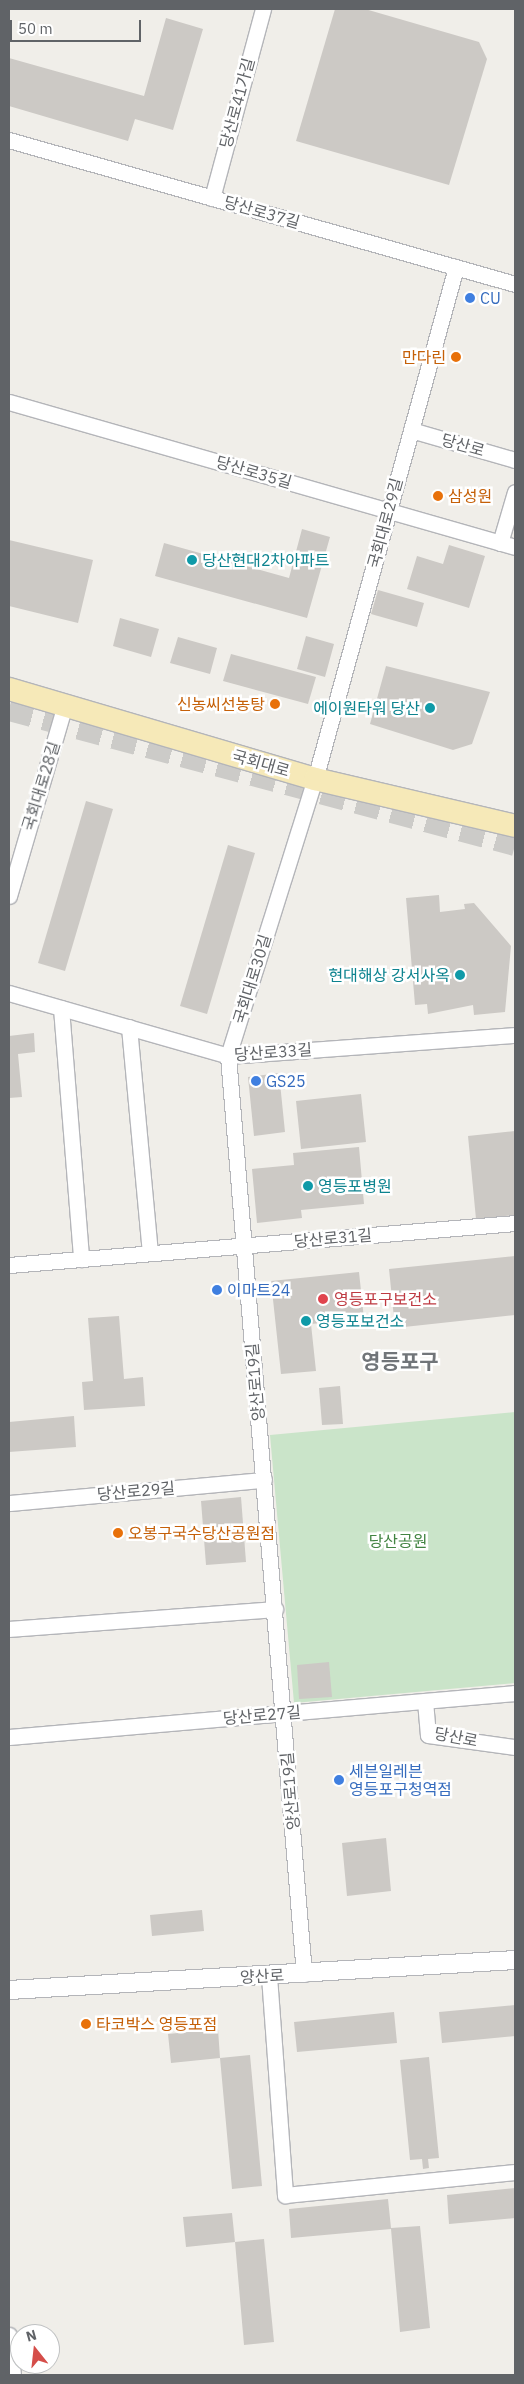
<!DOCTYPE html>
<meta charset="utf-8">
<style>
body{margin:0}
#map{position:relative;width:524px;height:2384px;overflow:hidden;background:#f0eee9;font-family:"IBM Plex Sans","Noto Sans KR",sans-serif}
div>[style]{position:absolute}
.green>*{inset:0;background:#cae4c9}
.building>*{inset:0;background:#ccc9c5}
.trunk-tunnel>*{height:24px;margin-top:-12px;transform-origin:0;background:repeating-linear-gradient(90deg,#cccbc8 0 24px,transparent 0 36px)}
.roads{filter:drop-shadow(1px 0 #b4b5b9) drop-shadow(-1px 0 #b4b5b9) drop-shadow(0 1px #b4b5b9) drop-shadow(0 -1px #b4b5b9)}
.minor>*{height:15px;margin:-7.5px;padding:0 7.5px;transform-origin:7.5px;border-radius:7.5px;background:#fff}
.tertiary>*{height:18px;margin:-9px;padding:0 9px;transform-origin:9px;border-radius:9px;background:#fff}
.primary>*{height:22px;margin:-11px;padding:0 11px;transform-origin:11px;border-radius:11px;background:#f6e9b8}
.dots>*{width:14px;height:14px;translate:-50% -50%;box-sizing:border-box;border:2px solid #fff;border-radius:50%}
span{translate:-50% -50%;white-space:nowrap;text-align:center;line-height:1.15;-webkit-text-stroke:5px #fff;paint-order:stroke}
.street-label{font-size:16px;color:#606367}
.shop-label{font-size:16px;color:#366cbe}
.left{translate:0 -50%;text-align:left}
.food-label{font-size:16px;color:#c56008}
.right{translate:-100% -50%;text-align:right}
.culture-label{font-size:16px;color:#0d838f}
.health-label{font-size:16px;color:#be3a42}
.park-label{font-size:16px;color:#428442}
.district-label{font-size:21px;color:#717579;font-weight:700}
.frame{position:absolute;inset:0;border:10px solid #606367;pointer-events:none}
.north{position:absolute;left:10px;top:2324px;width:50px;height:50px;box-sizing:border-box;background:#fff;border:1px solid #bfc1c2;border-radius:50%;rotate:344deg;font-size:14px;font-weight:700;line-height:20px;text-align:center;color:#606367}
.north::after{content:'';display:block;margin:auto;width:18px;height:22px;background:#d54e4a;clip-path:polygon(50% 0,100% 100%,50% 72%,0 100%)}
.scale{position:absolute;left:10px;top:20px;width:131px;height:22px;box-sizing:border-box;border:2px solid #606367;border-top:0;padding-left:6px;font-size:15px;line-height:18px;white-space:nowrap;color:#606367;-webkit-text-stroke:4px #fff;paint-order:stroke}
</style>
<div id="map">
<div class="green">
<div style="clip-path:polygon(515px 1412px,515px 1683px,294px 1703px,270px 1435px)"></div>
</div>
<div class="building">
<div style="clip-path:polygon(335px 9px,365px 9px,479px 42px,487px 59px,449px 185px,296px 141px)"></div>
<div style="clip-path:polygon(166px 18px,203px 29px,173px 130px,135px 119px,128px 141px,9px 106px,9px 58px,144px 96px)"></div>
<div style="clip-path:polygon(302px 529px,330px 537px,307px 618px,155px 576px,164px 543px,289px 578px)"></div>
<div style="clip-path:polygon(9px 540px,93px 560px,78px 623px,9px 606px)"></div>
<div style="clip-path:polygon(449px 545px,485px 556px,469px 608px,407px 589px,417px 556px,443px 564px)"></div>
<div style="clip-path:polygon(378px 590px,424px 603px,417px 627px,371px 614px)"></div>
<div style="clip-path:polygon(120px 618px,159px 629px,151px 657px,113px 646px)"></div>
<div style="clip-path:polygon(306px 636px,334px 644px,325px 677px,297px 669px)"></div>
<div style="clip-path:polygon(178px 637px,217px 648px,210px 674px,170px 663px)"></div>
<div style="clip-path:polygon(231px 654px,316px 677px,308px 704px,223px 681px)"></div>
<div style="clip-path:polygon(386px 666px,490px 692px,472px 744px,453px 750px,370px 724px)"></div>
<div style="clip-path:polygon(86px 801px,113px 809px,65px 971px,38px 963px)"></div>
<div style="clip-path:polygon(228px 845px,255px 853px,207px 1014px,180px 1006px)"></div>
<div style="clip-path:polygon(439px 895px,440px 912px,465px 909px,464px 904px,474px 903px,511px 946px,505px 1012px,474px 1015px,473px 1005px,428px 1014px,427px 1004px,415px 1005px,406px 898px)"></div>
<div style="clip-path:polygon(34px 1033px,35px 1052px,18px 1054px,22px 1097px,9px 1098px,9px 1036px)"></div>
<div style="clip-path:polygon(279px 1073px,285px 1132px,254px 1136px,248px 1077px)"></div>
<div style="clip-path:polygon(361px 1094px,366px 1142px,301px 1149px,296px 1101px)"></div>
<div style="clip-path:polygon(515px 1131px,515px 1215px,476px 1219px,468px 1136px)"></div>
<div style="clip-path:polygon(359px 1147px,364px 1204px,301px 1210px,302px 1218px,257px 1223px,252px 1169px,294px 1165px,293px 1153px)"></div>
<div style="clip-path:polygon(515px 1256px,515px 1315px,395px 1328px,389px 1269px)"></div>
<div style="clip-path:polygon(359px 1272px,364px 1319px,311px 1324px,316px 1371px,281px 1374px,271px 1281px)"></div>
<div style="clip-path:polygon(119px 1316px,124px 1379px,143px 1377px,145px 1406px,84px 1410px,82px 1382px,93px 1381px,88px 1318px)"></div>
<div style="clip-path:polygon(340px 1386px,343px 1424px,322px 1425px,319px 1388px)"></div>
<div style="clip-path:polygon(74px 1416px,76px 1447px,9px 1452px,9px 1422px)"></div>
<div style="clip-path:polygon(241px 1497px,246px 1562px,206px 1565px,201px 1501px)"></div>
<div style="clip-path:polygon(329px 1662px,332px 1697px,299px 1699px,297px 1665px)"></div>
<div style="clip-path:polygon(386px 1838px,391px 1891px,347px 1896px,342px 1843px)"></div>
<div style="clip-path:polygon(202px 1910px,204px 1931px,152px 1936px,150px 1915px)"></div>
<div style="clip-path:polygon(515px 2005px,515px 2036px,442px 2043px,439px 2012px)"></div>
<div style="clip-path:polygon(394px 2012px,397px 2043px,297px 2052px,294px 2022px)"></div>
<div style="clip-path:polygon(218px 2029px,220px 2058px,250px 2055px,262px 2186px,232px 2189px,220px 2058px,171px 2063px,168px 2034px)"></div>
<div style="clip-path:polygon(429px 2057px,439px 2158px,428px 2159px,429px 2168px,423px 2169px,422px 2159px,410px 2160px,400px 2060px)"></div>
<div style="clip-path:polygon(515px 2188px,515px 2218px,449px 2224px,447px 2195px)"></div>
<div style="clip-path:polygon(388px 2199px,391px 2228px,420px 2226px,430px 2328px,400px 2332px,391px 2229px,291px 2238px,289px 2209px)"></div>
<div style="clip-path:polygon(232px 2213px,235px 2242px,264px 2239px,274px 2342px,244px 2345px,235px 2242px,186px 2247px,183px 2217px)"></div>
</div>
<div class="trunk-tunnel">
<div style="left:9px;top:709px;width:524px;rotate:14.94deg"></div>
</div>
<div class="roads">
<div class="minor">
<div style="left:9px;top:140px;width:526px;rotate:15.89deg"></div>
<div style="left:212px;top:198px;width:196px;rotate:-74.9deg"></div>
<div style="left:9px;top:402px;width:526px;rotate:15.99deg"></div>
<div style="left:411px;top:430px;width:108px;rotate:16.1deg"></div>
<div style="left:500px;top:543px;width:53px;rotate:-73.6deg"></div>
<div style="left:9px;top:896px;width:199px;rotate:-73.7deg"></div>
<div style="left:9px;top:993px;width:228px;rotate:16deg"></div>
<div style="left:228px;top:1056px;width:288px;rotate:-4.2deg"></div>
<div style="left:61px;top:1008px;width:252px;rotate:85.4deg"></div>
<div style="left:129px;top:1027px;width:227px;rotate:84.7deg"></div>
<div style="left:9px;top:1265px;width:508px;rotate:-4.74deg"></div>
<div style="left:9px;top:1503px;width:256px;rotate:-5.2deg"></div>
<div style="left:9px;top:1629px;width:267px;rotate:-4.3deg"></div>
<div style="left:425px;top:1701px;width:34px;rotate:85deg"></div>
<div style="left:428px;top:1735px;width:88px;rotate:7.9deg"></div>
<div style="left:9px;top:1737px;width:508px;rotate:-4.97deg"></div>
<div style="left:304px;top:1974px;width:921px;rotate:-94.73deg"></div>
<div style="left:228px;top:1056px;width:290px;rotate:-72.6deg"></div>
<div style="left:315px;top:779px;width:531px;rotate:-74.6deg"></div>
<div style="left:269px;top:1976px;width:220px;rotate:85.8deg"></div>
<div style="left:285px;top:2195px;width:231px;rotate:-5.7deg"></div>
<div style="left:9px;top:2335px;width:40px;rotate:84.3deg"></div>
</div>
<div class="tertiary">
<div style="left:9px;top:1990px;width:507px;rotate:-3.39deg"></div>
</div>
<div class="primary">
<div style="left:9px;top:689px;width:319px;rotate:16.4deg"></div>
<div style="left:315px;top:779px;width:205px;rotate:13.2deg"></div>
</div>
</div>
<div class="dots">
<div style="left:470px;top:298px;background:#3f7fe0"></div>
<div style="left:456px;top:357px;background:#e8710a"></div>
<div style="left:438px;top:496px;background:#e8710a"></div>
<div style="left:192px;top:560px;background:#0f9aa8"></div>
<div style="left:275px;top:704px;background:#e8710a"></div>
<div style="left:430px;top:708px;background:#0f9aa8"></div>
<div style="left:460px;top:975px;background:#0f9aa8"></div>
<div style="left:256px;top:1081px;background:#3f7fe0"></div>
<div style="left:308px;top:1186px;background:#0f9aa8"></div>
<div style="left:217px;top:1290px;background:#3f7fe0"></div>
<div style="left:323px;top:1299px;background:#e0444e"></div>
<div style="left:306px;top:1321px;background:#0f9aa8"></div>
<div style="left:118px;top:1533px;background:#e8710a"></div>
<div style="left:339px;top:1780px;background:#3f7fe0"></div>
<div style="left:86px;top:2024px;background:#e8710a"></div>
</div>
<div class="street-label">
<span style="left:237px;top:103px;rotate:-75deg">당산로41가길</span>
<span style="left:262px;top:212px;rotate:16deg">당산로37길</span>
<span style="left:463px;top:445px;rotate:16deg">당산로</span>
<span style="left:254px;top:472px;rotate:16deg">당산로35길</span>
<span style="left:385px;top:523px;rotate:-75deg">국회대로29길</span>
<span style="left:261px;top:763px;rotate:16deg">국회대로</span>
<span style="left:41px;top:786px;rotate:-73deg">국회대로28길</span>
<span style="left:252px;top:979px;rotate:-73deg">국회대로30길</span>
<span style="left:273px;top:1052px;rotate:-4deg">당산로33길</span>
<span style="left:333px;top:1238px;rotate:-5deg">당산로31길</span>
<span style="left:255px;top:1382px;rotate:-95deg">양산로19길</span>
<span style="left:136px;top:1491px;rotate:-5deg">당산로29길</span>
<span style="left:262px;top:1715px;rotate:-5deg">당산로27길</span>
<span style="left:456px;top:1737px;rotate:11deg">당산로</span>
<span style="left:290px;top:1791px;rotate:-95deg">양산로19길</span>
<span style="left:262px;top:1976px;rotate:-3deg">양산로</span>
</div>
<div class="shop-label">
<span class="left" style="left:480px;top:298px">CU</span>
<span class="left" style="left:266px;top:1081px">GS25</span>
<span class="left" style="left:227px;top:1290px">이마트24</span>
<span class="left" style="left:349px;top:1780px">세븐일레븐<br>영등포구청역점</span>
</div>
<div class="food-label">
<span class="right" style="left:446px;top:357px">만다린</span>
<span class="left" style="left:448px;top:496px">삼성원</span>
<span class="right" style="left:265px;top:704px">신농씨선농탕</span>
<span class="left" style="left:128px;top:1533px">오봉구국수당산공원점</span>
<span class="left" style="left:96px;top:2024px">타코박스 영등포점</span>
</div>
<div class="culture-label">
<span class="left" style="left:202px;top:560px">당산현대2차아파트</span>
<span class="right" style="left:420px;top:708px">에이원타워 당산</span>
<span class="right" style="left:450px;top:975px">현대해상 강서사옥</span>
<span class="left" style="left:318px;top:1186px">영등포병원</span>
<span class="left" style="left:316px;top:1321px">영등포보건소</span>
</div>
<div class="health-label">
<span class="left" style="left:334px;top:1299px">영등포구보건소</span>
</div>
<div class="park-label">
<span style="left:398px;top:1541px">당산공원</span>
</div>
<div class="district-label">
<span style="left:400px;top:1361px">영등포구</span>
</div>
<div class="frame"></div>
<div class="north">N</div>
<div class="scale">50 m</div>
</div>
